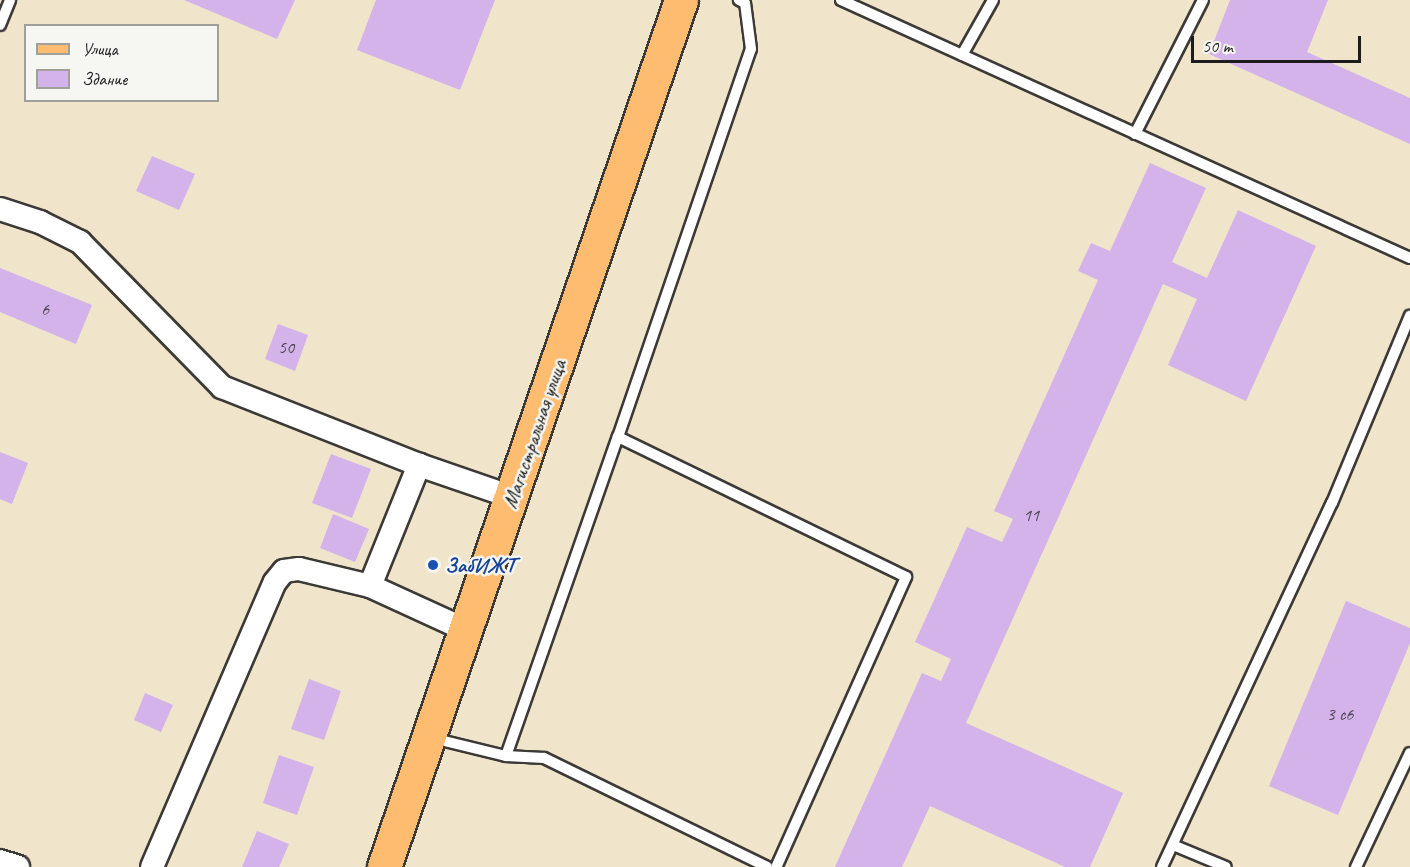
<!DOCTYPE html>
<meta charset="utf-8">
<style>
body{margin:0}
#map{position:relative;width:1410px;height:867px;overflow:hidden;background:#f0e4ca;font-family:Caveat,sans-serif}
div>[style]{position:absolute}
.building>*{inset:0;background:#d3b3ea}
.roads{filter:drop-shadow(2px 0 #3c3a36) drop-shadow(-2px 0 #3c3a36) drop-shadow(0 2px #3c3a36) drop-shadow(0 -2px #3c3a36)}
.lane>*{height:10px;margin:-5px;padding:0 5px;transform-origin:5px;border-radius:5px;background:#fff}
.street>*{height:22px;margin:-11px;padding:0 11px;transform-origin:11px;border-radius:11px;background:#fff}
.primary>*{height:33px;margin:-16.5px;padding:0 16.5px;transform-origin:16.5px;border-radius:16.5px;background:#fdbc6f}
.dots>*{width:16px;height:16px;translate:-50% -50%;box-sizing:border-box;border:3px solid #f6f6f2;border-radius:50%}
span{translate:-50% -50%;white-space:nowrap;text-align:center;line-height:1.15;-webkit-text-stroke:5px #f6f6f2;paint-order:stroke}
.number-label{font-size:18px;color:#4a4250}
.number-label span{-webkit-text-stroke-width:0}
.street-label{font-size:21px;color:#1c1c1c}
.transit-label{font-size:21px;color:#164399;font-weight:700}
.left{translate:0 -50%;text-align:left}
.legend{position:absolute;left:24px;top:24px;width:195px;height:78px;box-sizing:border-box;background:#f6f6f2;border:2px solid #9f9f9c;margin:0;padding:8px 10px;list-style:none;font-size:18px;color:#1c1c1c}
.legend li{display:flex;align-items:center;gap:12px;height:30px}
.legend b{width:30px;border:2px solid #9f9f9c}
.scale{position:absolute;left:1191px;top:36px;width:170px;height:27px;box-sizing:border-box;border:3px solid #1c1c1c;border-top:0;padding-left:8px;font-size:18px;line-height:21px;white-space:nowrap;color:#1c1c1c;-webkit-text-stroke:4px #f6f6f2;paint-order:stroke}
</style>
<div id="map">
<div class="building">
<div style="clip-path:polygon(184px 0,295px 0,277px 39px)"></div>
<div style="clip-path:polygon(376px 0,495px 0,460px 90px,357px 50px)"></div>
<div style="clip-path:polygon(1230px 0,1328px 0,1307px 52px,1410px 98px,1410px 144px,1209px 54px)"></div>
<div style="clip-path:polygon(152px 156px,195px 174px,179px 210px,136px 191px)"></div>
<div style="clip-path:polygon(1150px 163px,1206px 188px,1172px 262px,1207px 278px,1238px 210px,1316px 246px,1246px 401px,1168px 365px,1197px 299px,1163px 284px,966px 723px,1123px 793px,1090px 867px,1065px 867px,930px 806px,902px 867px,835px 867px,922px 673px,941px 681px,951px 659px,915px 642px,967px 527px,1002px 542px,1013px 519px,994px 511px,1098px 280px,1078px 271px,1091px 243px,1110px 251px)"></div>
<div style="clip-path:polygon(0 268px,92px 305px,76px 344px,0 312px)"></div>
<div style="clip-path:polygon(278px 324px,308px 335px,295px 371px,265px 359px)"></div>
<div style="clip-path:polygon(0 452px,28px 463px,12px 504px,0 499px)"></div>
<div style="clip-path:polygon(331px 454px,371px 469px,352px 518px,312px 503px)"></div>
<div style="clip-path:polygon(333px 514px,369px 529px,355px 562px,320px 548px)"></div>
<div style="clip-path:polygon(1346px 601px,1410px 628px,1410px 643px,1338px 815px,1269px 786px)"></div>
<div style="clip-path:polygon(309px 679px,341px 691px,324px 740px,291px 729px)"></div>
<div style="clip-path:polygon(145px 693px,173px 705px,161px 732px,134px 720px)"></div>
<div style="clip-path:polygon(279px 755px,314px 767px,297px 815px,263px 803px)"></div>
<div style="clip-path:polygon(257px 831px,289px 844px,279px 867px,242px 867px)"></div>
</div>
<div class="roads">
<div class="lane">
<div style="left:841px;top:0;width:625px;rotate:24.39deg"></div>
<div style="left:0;top:25px;width:27px;rotate:-68deg"></div>
<div style="left:962px;top:55px;width:63px;rotate:-60.6deg"></div>
<div style="left:1135px;top:134px;width:150px;rotate:-63.1deg"></div>
<div style="left:618px;top:437px;width:410px;rotate:-71.1deg"></div>
<div style="left:751px;top:49px;width:46px;rotate:-97.4deg"></div>
<div style="left:745px;top:3px;width:7px;rotate:-153deg"></div>
<div style="left:432px;top:738px;width:76px;rotate:13.7deg"></div>
<div style="left:506px;top:756px;width:38px;rotate:3deg"></div>
<div style="left:544px;top:758px;width:248px;rotate:26deg"></div>
<div style="left:506px;top:756px;width:338px;rotate:-70.7deg"></div>
<div style="left:618px;top:437px;width:320px;rotate:25.9deg"></div>
<div style="left:906px;top:577px;width:318px;rotate:114.1deg"></div>
<div style="left:1173px;top:845px;width:57px;rotate:22.5deg"></div>
<div style="left:1162px;top:867px;width:402px;rotate:-65deg"></div>
<div style="left:1332px;top:503px;width:203px;rotate:-67.4deg"></div>
<div style="left:1356px;top:867px;width:126px;rotate:-64.7deg"></div>
</div>
<div class="street">
<div style="left:0;top:209px;width:42px;rotate:18deg"></div>
<div style="left:40px;top:222px;width:45px;rotate:26.6deg"></div>
<div style="left:80px;top:242px;width:203px;rotate:45.6deg"></div>
<div style="left:222px;top:387px;width:212px;rotate:21.6deg"></div>
<div style="left:419px;top:465px;width:98px;rotate:19deg"></div>
<div style="left:370px;top:586px;width:131px;rotate:-68deg"></div>
<div style="left:0;top:861px;width:19px;rotate:18deg"></div>
<div style="left:152px;top:867px;width:310px;rotate:-66.7deg"></div>
<div style="left:275px;top:582px;width:14px;rotate:-51deg"></div>
<div style="left:284px;top:571px;width:15px;rotate:-8deg"></div>
<div style="left:299px;top:569px;width:73px;rotate:13.5deg"></div>
<div style="left:370px;top:586px;width:106px;rotate:24.6deg"></div>
</div>
<div class="primary">
<div style="left:384px;top:867px;width:916px;rotate:-71.09deg"></div>
</div>
</div>
<div class="dots">
<div style="left:433px;top:565px;background:#1a4fb4"></div>
</div>
<div class="number-label">
<span style="left:45px;top:309px">6</span>
<span style="left:286px;top:347px">50</span>
<span style="left:1031px;top:515px">11</span>
<span style="left:1340px;top:714px">3 с6</span>
</div>
<div class="street-label">
<span style="left:534px;top:434px;rotate:-71deg">Магистральная улица</span>
</div>
<div class="transit-label">
<span class="left" style="left:445px;top:565px">ЗабИЖТ</span>
</div>
<ul class="legend">
<li><b style="height:8px;background:#fdbc6f"></b>Улица</li>
<li><b style="height:16px;background:#d3b3ea"></b>Здание</li>
</ul>
<div class="scale">50 m</div>
</div>
